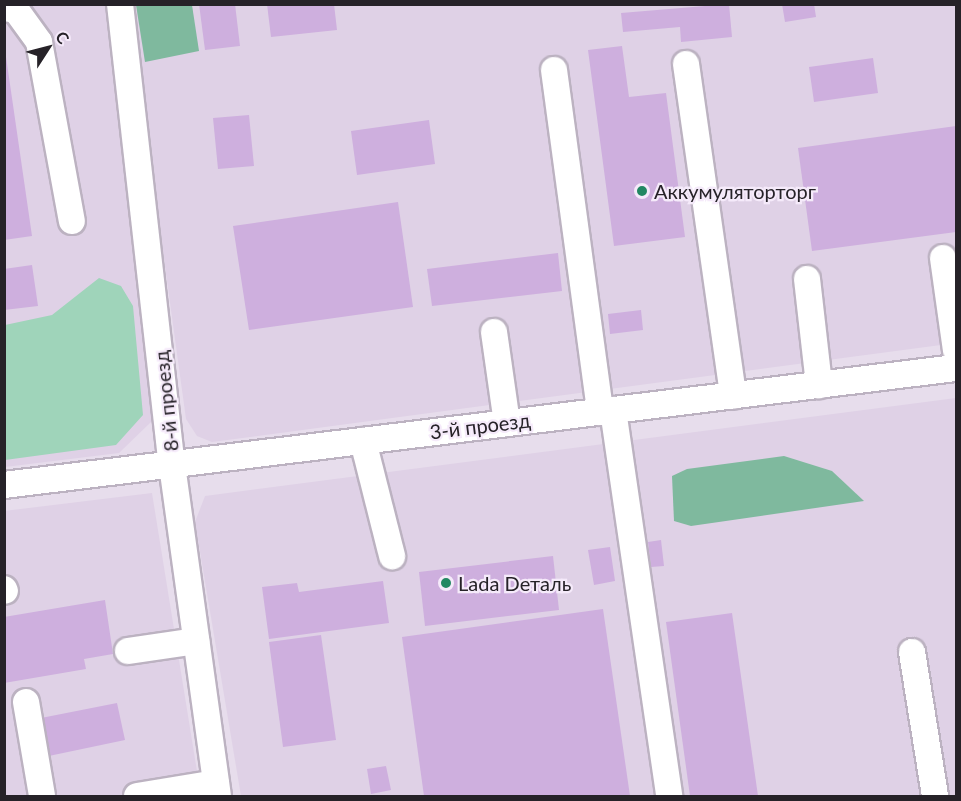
<!DOCTYPE html>
<meta charset="utf-8">
<style>
body{margin:0}
#map{position:relative;width:961px;height:801px;overflow:hidden;background:#e7ddec;font-family:Lato,sans-serif}
div>[style]{position:absolute}
.built>*{inset:0;background:#dfd1e6}
.green>*{inset:0;background:#9fd4ba}
.forest>*{inset:0;background:#7fb99e}
.building>*{inset:0;background:#ceafde}
.roads{filter:drop-shadow(2px 0 #bcb2c1) drop-shadow(-2px 0 #bcb2c1) drop-shadow(0 2px #bcb2c1) drop-shadow(0 -2px #bcb2c1)}
.minor>*{height:26px;margin:-13px;padding:0 13px;transform-origin:13px;border-radius:13px;background:#fff}
.dots>*{width:16px;height:16px;translate:-50% -50%;box-sizing:border-box;border:3px solid #f5eafa;border-radius:50%}
span{translate:-50% -50%;white-space:nowrap;text-align:center;line-height:1.15;-webkit-text-stroke:4.5px #f5eafa;paint-order:stroke}
.poi-label{font-size:20px;color:#262228}
.left{translate:0 -50%;text-align:left}
.street-label{font-size:20px;color:#262228}
.frame{position:absolute;inset:0;border:6px solid #262228;pointer-events:none}
.north{position:absolute;left:18px;top:18px;width:60px;height:60px;-webkit-text-stroke:4px #f5eafa;paint-order:stroke;rotate:54deg;font-size:16px;font-weight:700;line-height:24px;text-align:center;color:#262228}
.north::after{content:'';display:block;margin:auto;width:21px;height:27px;background:#262228;clip-path:polygon(50% 0,100% 100%,50% 72%,0 100%)}
</style>
<div id="map">
<div class="built">
<div style="clip-path:polygon(4px 5px,106px 5px,151px 403px,151px 422px,119px 453px,5px 467px)"></div>
<div style="clip-path:polygon(129px 5px,956px 5px,956px 343px,212px 442px,197px 436px,186px 419px)"></div>
<div style="clip-path:polygon(956px 398px,956px 796px,241px 796px,195px 522px,205px 496px)"></div>
<div style="clip-path:polygon(152px 493px,201px 796px,5px 796px,4px 511px)"></div>
</div>
<div class="green">
<div style="clip-path:polygon(99px 278px,121px 286px,133px 306px,143px 415px,116px 445px,5px 460px,5px 325px,52px 315px)"></div>
</div>
<div class="forest">
<div style="clip-path:polygon(136px 5px,192px 5px,199px 51px,145px 62px)"></div>
<div style="clip-path:polygon(784px 456px,832px 471px,864px 501px,691px 526px,674px 521px,672px 476px,687px 469px)"></div>
</div>
<div class="building">
<div style="clip-path:polygon(199px 4px,235px 4px,240px 46px,205px 50px)"></div>
<div style="clip-path:polygon(267px 4px,334px 4px,337px 30px,271px 37px)"></div>
<div style="clip-path:polygon(729px 4px,732px 37px,681px 42px,680px 27px,623px 32px,621px 13px)"></div>
<div style="clip-path:polygon(782px 4px,814px 4px,816px 17px,785px 22px)"></div>
<div style="clip-path:polygon(4px 43px,32px 236px,4px 240px)"></div>
<div style="clip-path:polygon(622px 46px,629px 97px,666px 93px,685px 237px,614px 246px,588px 50px)"></div>
<div style="clip-path:polygon(873px 58px,878px 93px,814px 102px,809px 67px)"></div>
<div style="clip-path:polygon(249px 115px,254px 166px,218px 169px,213px 118px)"></div>
<div style="clip-path:polygon(429px 120px,435px 164px,357px 175px,351px 131px)"></div>
<div style="clip-path:polygon(956px 126px,956px 232px,812px 251px,798px 148px)"></div>
<div style="clip-path:polygon(398px 202px,413px 307px,249px 330px,233px 226px)"></div>
<div style="clip-path:polygon(558px 253px,562px 291px,432px 306px,427px 269px)"></div>
<div style="clip-path:polygon(32px 265px,38px 306px,4px 310px,4px 269px)"></div>
<div style="clip-path:polygon(641px 310px,643px 330px,610px 334px,608px 314px)"></div>
<div style="clip-path:polygon(661px 540px,664px 566px,651px 567px,648px 542px)"></div>
<div style="clip-path:polygon(610px 547px,615px 581px,594px 585px,588px 550px)"></div>
<div style="clip-path:polygon(553px 556px,559px 610px,425px 626px,419px 572px)"></div>
<div style="clip-path:polygon(383px 581px,389px 623px,269px 639px,262px 587px,297px 583px,299px 592px)"></div>
<div style="clip-path:polygon(105px 600px,113px 654px,84px 659px,86px 669px,4px 683px,4px 617px)"></div>
<div style="clip-path:polygon(603px 609px,630px 796px,424px 796px,402px 637px)"></div>
<div style="clip-path:polygon(732px 613px,758px 796px,690px 796px,666px 622px)"></div>
<div style="clip-path:polygon(321px 635px,336px 740px,283px 747px,269px 642px)"></div>
<div style="clip-path:polygon(117px 703px,125px 740px,44px 757px,36px 719px)"></div>
<div style="clip-path:polygon(386px 766px,391px 790px,371px 794px,367px 769px)"></div>
</div>
<div class="roads">
<div class="minor">
<div style="left:120px;top:4px;width:464px;rotate:83.6deg"></div>
<div style="left:172px;top:465px;width:334px;rotate:82.1deg"></div>
<div style="left:4px;top:8px;width:12px;rotate:9deg"></div>
<div style="left:16px;top:10px;width:39px;rotate:54deg"></div>
<div style="left:39px;top:42px;width:182px;rotate:79.6deg"></div>
<div style="left:686px;top:64px;width:335px;rotate:81.9deg"></div>
<div style="left:554px;top:70px;width:345px;rotate:82.3deg"></div>
<div style="left:943px;top:258px;width:93px;rotate:82deg"></div>
<div style="left:807px;top:279px;width:107px;rotate:83.5deg"></div>
<div style="left:494px;top:332px;width:92px;rotate:81.9deg"></div>
<div style="left:613px;top:410px;width:390px;rotate:81.7deg"></div>
<div style="left:363px;top:441px;width:119px;rotate:75.8deg"></div>
<div style="left:4px;top:485px;width:959px;rotate:-7.01deg"></div>
<div style="left:4px;top:589px;width:2px;rotate:63deg"></div>
<div style="left:128px;top:651px;width:69px;rotate:-8.4deg"></div>
<div style="left:912px;top:652px;width:146px;rotate:80.9deg"></div>
<div style="left:26px;top:702px;width:95px;rotate:80.3deg"></div>
<div style="left:137px;top:796px;width:80px;rotate:-9.3deg"></div>
</div>
</div>
<div class="dots">
<div style="left:642px;top:191px;background:#228762"></div>
<div style="left:446px;top:583px;background:#228762"></div>
</div>
<div class="poi-label">
<span class="left" style="left:654px;top:191px">Аккумуляторторг</span>
<span class="left" style="left:458px;top:583px">Lada Dеталь</span>
</div>
<div class="street-label">
<span style="left:166px;top:401px;rotate:-96deg">8-й проезд</span>
<span style="left:480px;top:426px;rotate:-7deg">3-й проезд</span>
</div>
<div class="frame"></div>
<div class="north">С</div>
</div>
